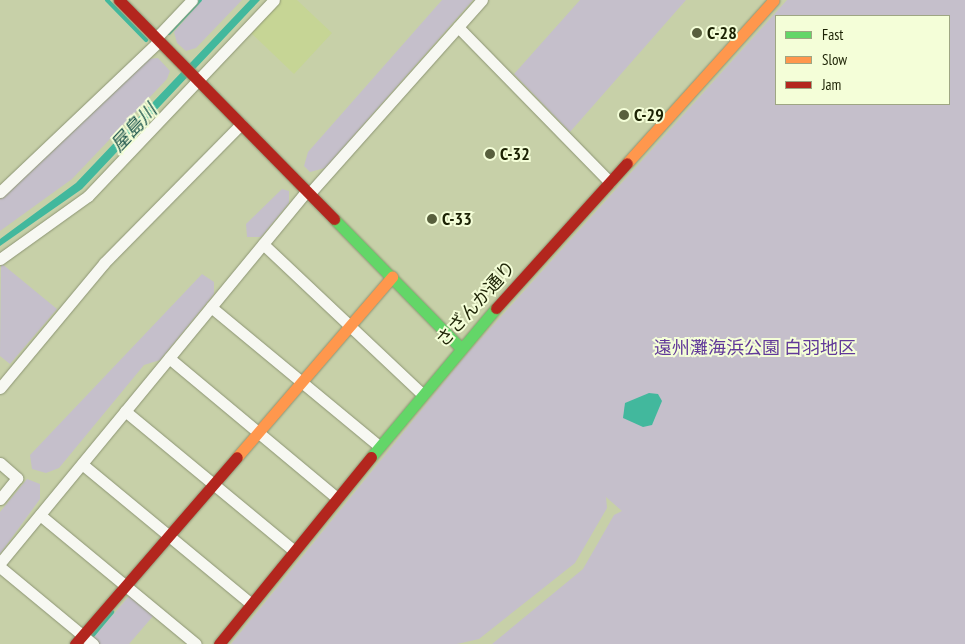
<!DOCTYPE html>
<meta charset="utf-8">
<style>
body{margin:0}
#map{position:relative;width:965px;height:644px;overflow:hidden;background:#c7d0a8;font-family:"PT Sans Narrow","Noto Sans JP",sans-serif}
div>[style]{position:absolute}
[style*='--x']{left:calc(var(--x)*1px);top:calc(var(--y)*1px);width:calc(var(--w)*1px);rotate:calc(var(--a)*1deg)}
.built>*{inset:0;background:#c6d595}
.green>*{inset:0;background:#c5bfcb}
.water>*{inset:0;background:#42b89d}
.stream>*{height:4px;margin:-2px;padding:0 2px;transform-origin:2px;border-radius:2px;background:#42b89d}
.roads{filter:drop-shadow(0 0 1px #8d9574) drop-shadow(0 0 1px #8d9574)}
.street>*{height:11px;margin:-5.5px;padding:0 5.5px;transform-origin:5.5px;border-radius:5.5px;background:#f7f8f2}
.fast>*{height:11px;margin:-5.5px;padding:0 5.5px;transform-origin:5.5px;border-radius:5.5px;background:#63d668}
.slow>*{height:11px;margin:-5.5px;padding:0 5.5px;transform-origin:5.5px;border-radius:5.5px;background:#ff974d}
.jam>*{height:11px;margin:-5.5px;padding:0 5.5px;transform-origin:5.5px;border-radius:5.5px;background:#b3261e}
.dots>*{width:14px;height:14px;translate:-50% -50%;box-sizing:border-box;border:2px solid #f4fed8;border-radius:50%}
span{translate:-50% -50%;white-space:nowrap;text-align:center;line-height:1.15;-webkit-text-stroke:4px #f4fed8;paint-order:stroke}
.poi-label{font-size:18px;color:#1c2204;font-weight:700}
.left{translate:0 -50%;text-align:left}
.street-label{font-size:18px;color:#1c2204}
.park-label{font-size:18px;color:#613999}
.water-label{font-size:19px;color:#22594f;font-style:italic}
.legend{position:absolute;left:775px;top:15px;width:175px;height:90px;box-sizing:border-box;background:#f4fed8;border:1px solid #9ea683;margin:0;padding:6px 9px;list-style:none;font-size:15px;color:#1c2204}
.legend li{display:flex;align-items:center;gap:10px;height:25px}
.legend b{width:25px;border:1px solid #9ea683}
</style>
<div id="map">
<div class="built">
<i style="clip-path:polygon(278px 0,297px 0,332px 33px,294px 74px,249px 31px)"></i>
</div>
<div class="green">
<i style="clip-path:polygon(202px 0,242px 0,196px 48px,186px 51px,177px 43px,174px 32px)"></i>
<i style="clip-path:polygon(442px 0,473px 0,325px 168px,310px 172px,304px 166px,308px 152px)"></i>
<i style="clip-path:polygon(580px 0,686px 0,570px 132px,514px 74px)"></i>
<i style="clip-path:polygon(evenodd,787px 0,965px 0,965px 644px,492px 644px,583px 569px,614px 515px,622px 511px,606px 497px,607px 508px,575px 563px,479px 639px,457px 644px,231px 644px,468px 353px,787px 0,776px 16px,949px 16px,949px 104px,776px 104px,776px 16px)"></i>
<i style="clip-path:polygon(158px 58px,170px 71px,167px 79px,72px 179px,0 231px,0 199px,149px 59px)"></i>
<i style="clip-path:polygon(282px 189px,289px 191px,289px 203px,261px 237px,247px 237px,246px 224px)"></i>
<i style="clip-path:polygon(1px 263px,57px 309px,10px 364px,0 356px)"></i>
<i style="clip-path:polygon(202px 274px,214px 282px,214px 294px,160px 360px,144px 365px,59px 468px,46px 473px,32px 469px,30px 455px)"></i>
<i style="clip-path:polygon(27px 479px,40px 484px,40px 499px,0 554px,0 512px)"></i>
<i style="clip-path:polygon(129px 596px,154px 615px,129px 644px,99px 644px,94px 637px)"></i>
</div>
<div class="water">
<i style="clip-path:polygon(250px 0,260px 0,82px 189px,0 246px,0 239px,76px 183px)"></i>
<i style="clip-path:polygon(649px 393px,658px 394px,662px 401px,652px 425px,643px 427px,623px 418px,625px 403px)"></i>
</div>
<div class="stream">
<i style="--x:107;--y:0;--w:56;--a:45.7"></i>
<i style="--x:169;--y:33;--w:45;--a:-46.8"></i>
<i style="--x:93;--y:635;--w:30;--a:-50"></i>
</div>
<div class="roads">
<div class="street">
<i style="--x:458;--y:27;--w:217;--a:45.6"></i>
<i style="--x:156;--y:38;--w:52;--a:-46.5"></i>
<i style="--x:0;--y:192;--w:219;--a:-43.5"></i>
<i style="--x:309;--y:194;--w:260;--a:-48.3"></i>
<i style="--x:263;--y:244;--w:219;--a:43.3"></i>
<i style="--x:0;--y:259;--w:108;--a:-35.6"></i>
<i style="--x:88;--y:196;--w:270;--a:-46.5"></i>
<i style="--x:211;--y:307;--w:218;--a:39.6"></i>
<i style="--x:169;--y:358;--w:219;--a:39.8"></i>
<i style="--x:0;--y:388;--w:163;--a:-50.2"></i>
<i style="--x:104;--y:263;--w:195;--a:-45.4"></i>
<i style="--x:125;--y:411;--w:219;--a:39.6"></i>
<i style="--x:0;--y:463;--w:23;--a:41"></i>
<i style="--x:17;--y:478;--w:27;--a:129"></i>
<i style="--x:82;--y:464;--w:219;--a:39.6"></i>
<i style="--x:40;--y:515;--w:202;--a:39.6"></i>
<i style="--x:0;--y:563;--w:482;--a:-50.5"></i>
<i style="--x:0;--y:567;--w:121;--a:39.6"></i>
</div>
<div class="fast">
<i style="--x:334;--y:219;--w:180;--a:45.5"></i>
<i style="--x:371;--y:457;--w:194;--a:-50"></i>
</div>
<div class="slow">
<i style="--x:627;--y:163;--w:219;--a:-48"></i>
<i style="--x:237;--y:457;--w:238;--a:-49.3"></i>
</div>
<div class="jam">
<i style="--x:119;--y:0;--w:307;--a:45.5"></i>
<i style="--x:496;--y:308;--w:195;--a:-47.9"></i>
<i style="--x:75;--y:644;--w:247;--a:-49.1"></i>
<i style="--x:219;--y:644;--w:241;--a:-50.9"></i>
</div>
</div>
<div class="dots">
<i style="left:697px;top:33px;background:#585f3d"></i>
<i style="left:624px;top:115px;background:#585f3d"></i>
<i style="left:490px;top:154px;background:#585f3d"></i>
<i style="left:432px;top:219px;background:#585f3d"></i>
</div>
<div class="poi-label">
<span class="left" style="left:707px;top:33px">C-28</span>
<span class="left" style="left:634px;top:115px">C-29</span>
<span class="left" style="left:500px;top:154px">C-32</span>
<span class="left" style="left:442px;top:219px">C-33</span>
</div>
<div class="street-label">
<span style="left:476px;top:304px;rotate:-48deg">さざんか通り</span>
</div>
<div class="park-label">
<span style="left:755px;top:348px">遠州灘海浜公園 白羽地区</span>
</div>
<div class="water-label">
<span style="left:134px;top:128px;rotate:-47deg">屋島川</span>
</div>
<ul class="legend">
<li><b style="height:6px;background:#63d668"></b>Fast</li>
<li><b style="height:6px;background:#ff974d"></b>Slow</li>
<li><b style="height:6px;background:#b3261e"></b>Jam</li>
</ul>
</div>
